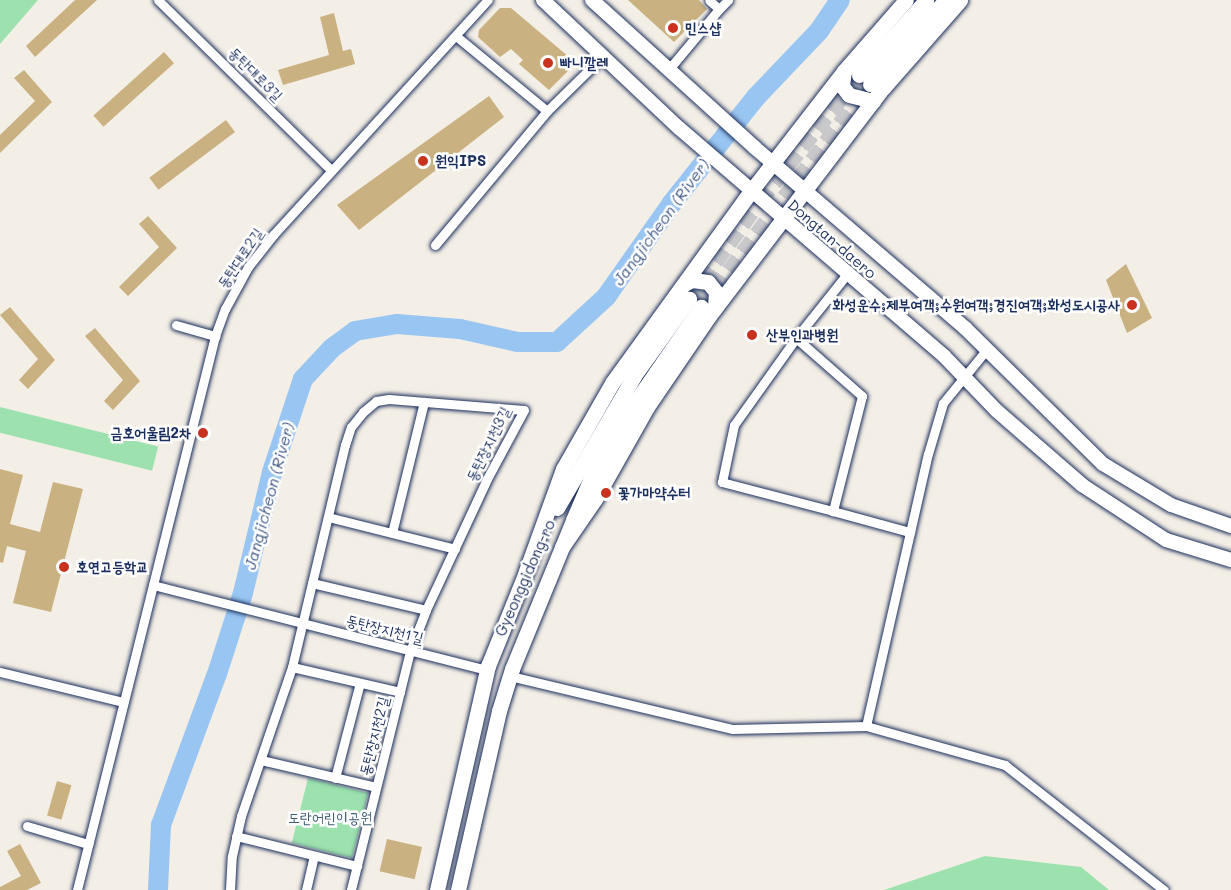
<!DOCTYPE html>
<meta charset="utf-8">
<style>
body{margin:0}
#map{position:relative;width:1231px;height:890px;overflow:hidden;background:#f4efe6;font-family:Mali,"Poor Story",sans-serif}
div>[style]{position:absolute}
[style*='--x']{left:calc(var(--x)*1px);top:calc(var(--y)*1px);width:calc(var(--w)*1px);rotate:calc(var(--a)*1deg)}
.green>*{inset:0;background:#9de2ae;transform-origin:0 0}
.river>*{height:20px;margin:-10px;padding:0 10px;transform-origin:10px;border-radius:10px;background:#99c5f2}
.building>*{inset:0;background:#cab181;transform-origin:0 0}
.primary-tunnel>*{height:15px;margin-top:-7.5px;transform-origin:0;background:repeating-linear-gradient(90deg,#c9c9cb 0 15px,transparent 0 23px)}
.roads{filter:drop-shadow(0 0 2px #1b2f5e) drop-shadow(0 0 2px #1b2f5e)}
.street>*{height:9px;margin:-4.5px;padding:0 4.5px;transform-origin:4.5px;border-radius:4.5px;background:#fff}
.secondary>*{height:14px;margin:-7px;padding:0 7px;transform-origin:7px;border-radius:7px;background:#fff}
.primary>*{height:15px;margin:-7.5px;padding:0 7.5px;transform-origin:7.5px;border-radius:7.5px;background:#fff}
.dots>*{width:16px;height:16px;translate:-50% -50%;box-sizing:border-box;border:3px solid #fff;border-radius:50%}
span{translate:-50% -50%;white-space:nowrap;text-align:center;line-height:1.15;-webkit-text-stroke:5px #fff;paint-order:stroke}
.poi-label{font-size:15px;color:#1b2f5e;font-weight:700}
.left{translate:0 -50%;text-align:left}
.right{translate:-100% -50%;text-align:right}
.street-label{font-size:15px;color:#1b2f5e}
.park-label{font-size:15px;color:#3c5c72}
.water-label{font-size:16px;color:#415c8a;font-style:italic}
</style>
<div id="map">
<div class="green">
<i style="clip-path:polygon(0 0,38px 0,0 44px)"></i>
<i style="left:0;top:407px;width:163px;height:25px;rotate:14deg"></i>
<i style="left:308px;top:778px;width:62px;height:67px;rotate:14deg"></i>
<i style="clip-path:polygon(985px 856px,1081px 867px,1109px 890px,884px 890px)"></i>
</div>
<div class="river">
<i style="--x:158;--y:890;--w:65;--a:-87.4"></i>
<i style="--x:161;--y:825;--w:161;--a:-69.7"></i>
<i style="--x:217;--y:674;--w:85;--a:-72.2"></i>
<i style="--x:243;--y:593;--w:124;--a:-76.5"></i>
<i style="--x:272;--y:472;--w:98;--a:-71.6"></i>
<i style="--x:303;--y:379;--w:42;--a:-46.9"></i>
<i style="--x:332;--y:348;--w:29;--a:-36"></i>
<i style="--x:355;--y:331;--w:43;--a:-9.5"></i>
<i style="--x:397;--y:324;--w:63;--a:4.5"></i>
<i style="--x:460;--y:329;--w:58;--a:12.8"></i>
<i style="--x:517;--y:342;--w:40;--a:0"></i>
<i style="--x:557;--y:342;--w:67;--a:-42.6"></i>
<i style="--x:606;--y:297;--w:115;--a:-54.9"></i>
<i style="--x:672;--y:203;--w:135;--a:-51.6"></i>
<i style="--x:756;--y:97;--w:91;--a:-46.3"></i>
<i style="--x:819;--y:31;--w:37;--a:-56"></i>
</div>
<div class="building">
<i style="clip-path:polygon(75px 0,97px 0,35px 57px,26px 46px)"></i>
<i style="clip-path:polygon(628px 0,699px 0,707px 9px,674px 42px)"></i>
<i style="clip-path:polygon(500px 8px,511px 8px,576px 63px,549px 90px,519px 64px,523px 60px,511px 49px,500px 57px,478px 37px,479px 30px)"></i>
<i style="clip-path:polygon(334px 13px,343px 51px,351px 49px,355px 64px,283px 85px,278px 70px,329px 55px,320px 17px)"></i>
<i style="left:164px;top:52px;width:15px;height:95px;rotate:48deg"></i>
<i style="clip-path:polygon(24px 70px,52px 102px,0 153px,0 135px,35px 101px,14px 78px)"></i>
<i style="clip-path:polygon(489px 96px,504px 117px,359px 230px,337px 205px)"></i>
<i style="left:226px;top:120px;width:15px;height:96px;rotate:53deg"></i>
<i style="clip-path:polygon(148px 216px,177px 248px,128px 296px,119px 287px,159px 247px,139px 224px)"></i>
<i style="clip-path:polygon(1126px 264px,1152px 318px,1127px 333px,1106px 280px)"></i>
<i style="clip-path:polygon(10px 307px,55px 360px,28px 389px,19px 380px,38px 359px,0 315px)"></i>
<i style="clip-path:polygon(95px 328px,140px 381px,113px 410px,104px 401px,123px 380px,85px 336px)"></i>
<i style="clip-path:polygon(0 469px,23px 475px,10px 524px,40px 532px,53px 482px,83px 489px,51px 612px,13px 603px,26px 551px,7px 546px,3px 563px,0 562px)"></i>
<i style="left:57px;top:781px;width:15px;height:36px;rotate:16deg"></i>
<i style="left:387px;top:839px;width:36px;height:33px;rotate:13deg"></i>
<i style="clip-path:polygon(20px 844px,41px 883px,27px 890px,0 890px,0 887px,21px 876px,7px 851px)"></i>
</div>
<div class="primary-tunnel">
<i style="--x:689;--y:299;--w:121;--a:-54.1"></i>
<i style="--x:760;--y:201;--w:160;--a:-51.8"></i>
<i style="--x:701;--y:307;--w:273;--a:-53"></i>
</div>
<div class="roads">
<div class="street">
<i style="--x:158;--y:0;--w:243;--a:44.5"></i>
<i style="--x:719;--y:9;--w:13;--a:-45"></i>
<i style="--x:456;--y:36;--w:118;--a:39.5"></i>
<i style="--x:669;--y:69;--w:78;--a:-50.2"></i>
<i style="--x:719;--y:9;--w:13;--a:-138"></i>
<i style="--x:435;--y:245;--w:175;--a:-50.1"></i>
<i style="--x:547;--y:111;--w:78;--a:-44.5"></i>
<i style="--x:176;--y:325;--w:41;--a:15.8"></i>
<i style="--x:796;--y:338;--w:88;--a:41.3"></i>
<i style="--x:862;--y:396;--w:119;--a:104.2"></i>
<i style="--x:833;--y:511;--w:115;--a:-165.4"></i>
<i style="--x:722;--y:482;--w:58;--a:-78.1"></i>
<i style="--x:734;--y:425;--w:107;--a:-54.5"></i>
<i style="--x:796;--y:338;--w:82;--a:-51.4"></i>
<i style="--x:833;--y:511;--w:80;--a:15.3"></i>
<i style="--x:328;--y:517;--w:131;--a:14.1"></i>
<i style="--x:392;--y:533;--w:135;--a:-76.3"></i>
<i style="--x:312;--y:583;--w:117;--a:13.3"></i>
<i style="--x:153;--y:585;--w:345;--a:14.3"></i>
<i style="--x:292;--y:667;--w:111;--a:13"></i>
<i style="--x:0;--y:672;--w:127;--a:13.7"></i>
<i style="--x:510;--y:676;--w:229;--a:13.4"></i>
<i style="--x:733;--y:729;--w:133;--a:-1.3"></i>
<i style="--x:866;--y:726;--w:279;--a:-77.2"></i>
<i style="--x:928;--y:454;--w:53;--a:-73.6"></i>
<i style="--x:943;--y:403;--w:70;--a:-50.8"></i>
<i style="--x:866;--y:726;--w:144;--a:15.7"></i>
<i style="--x:1005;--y:765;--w:202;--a:38.2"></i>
<i style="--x:261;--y:760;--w:118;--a:13.2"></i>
<i style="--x:335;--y:778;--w:98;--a:-75.3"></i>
<i style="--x:27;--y:826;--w:64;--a:16.4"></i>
<i style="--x:236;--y:836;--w:125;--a:13.9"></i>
<i style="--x:77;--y:890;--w:571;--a:-76.01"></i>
<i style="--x:215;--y:336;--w:29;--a:-70"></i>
<i style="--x:225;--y:309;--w:48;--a:-61.3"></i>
<i style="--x:248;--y:267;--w:42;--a:-51.8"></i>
<i style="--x:274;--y:234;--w:317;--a:-47.6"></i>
<i style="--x:230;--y:890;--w:34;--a:-87"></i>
<i style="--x:232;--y:856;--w:41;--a:-77.3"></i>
<i style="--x:241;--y:816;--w:157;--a:-71.1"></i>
<i style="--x:292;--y:667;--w:228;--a:-76.6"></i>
<i style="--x:345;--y:445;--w:19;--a:-72"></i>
<i style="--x:351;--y:427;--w:19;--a:-51"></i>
<i style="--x:363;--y:412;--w:17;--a:-40"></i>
<i style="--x:376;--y:401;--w:13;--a:-9"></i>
<i style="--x:389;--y:399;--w:135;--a:4.7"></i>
<i style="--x:524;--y:410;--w:78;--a:118.2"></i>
<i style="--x:487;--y:479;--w:145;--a:115"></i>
<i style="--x:426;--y:610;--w:44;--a:111.3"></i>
<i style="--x:410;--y:651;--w:246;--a:103.9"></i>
<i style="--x:306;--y:890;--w:35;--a:-77"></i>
</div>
<div class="secondary">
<i style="--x:543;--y:0;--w:187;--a:43.3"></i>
<i style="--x:679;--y:128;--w:350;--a:40.7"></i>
<i style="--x:944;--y:356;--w:76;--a:46.1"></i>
<i style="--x:997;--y:411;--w:113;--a:41"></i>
<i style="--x:1082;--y:485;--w:100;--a:33.2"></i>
<i style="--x:1166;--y:540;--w:68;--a:17.1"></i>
<i style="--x:592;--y:0;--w:219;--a:42.2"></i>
<i style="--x:754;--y:147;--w:279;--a:40.6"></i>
<i style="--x:966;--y:329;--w:192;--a:44.6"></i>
<i style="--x:1103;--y:464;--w:79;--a:31.1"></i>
<i style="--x:1171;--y:505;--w:64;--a:19.3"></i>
</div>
<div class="primary">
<i style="--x:844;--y:71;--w:15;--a:98"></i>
<i style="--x:842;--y:86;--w:11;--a:52"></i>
<i style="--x:849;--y:95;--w:25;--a:14"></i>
<i style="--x:859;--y:75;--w:101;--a:-48.2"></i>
<i style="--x:870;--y:84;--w:42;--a:-51.8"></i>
<i style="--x:896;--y:51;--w:69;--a:-45.6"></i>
<i style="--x:684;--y:284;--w:9;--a:-27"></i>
<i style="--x:692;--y:280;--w:16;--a:7"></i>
<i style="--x:708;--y:282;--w:13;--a:51"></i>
<i style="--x:716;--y:292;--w:16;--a:94"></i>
<i style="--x:557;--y:508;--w:153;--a:-59.7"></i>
<i style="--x:634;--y:376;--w:95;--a:-54.5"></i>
<i style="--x:562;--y:547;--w:58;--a:-55.5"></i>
<i style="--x:595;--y:499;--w:106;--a:-60.5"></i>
<i style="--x:647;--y:407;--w:110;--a:-55.7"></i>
<i style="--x:709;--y:316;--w:287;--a:-52.7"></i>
<i style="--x:883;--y:88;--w:117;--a:-48.8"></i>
<i style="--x:526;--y:571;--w:109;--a:-70.1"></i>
<i style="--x:563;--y:469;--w:99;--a:-60.3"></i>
<i style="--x:612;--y:383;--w:237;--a:-54.1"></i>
<i style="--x:751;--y:191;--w:152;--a:-52.2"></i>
<i style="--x:844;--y:71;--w:94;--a:-48.9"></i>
<i style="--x:437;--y:890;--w:230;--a:-77.2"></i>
<i style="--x:488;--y:666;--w:112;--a:-68"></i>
<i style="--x:458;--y:890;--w:184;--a:-77.1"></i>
<i style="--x:499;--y:711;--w:44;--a:-72.8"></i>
<i style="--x:512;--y:669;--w:161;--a:-67.7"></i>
<i style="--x:573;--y:520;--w:46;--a:-66.8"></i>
<i style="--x:591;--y:478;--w:70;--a:-60.9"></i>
<i style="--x:625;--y:417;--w:134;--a:-55.4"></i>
</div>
</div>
<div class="dots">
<i style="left:673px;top:28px;background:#c8321e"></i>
<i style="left:548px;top:63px;background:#c8321e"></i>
<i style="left:423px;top:161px;background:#c8321e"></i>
<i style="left:1132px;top:305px;background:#c8321e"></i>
<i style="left:752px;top:335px;background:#c8321e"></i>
<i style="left:203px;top:433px;background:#c8321e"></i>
<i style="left:606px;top:493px;background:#c8321e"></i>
<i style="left:64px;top:567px;background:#c8321e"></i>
</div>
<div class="poi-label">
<span class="left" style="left:685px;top:28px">민스샵</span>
<span class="left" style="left:560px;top:63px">빠니깔레</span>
<span class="left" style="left:435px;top:161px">원익IPS</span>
<span class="right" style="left:1120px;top:305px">화성운수;제부여객;수원여객;경진여객;화성도시공사</span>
<span class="left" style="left:766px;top:335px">산부인과병원</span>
<span class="right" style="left:191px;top:433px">금호어울림2차</span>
<span class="left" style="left:618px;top:493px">꽃가마약수터</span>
<span class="left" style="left:76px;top:567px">호연고등학교</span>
</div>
<div class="street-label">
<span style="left:256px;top:74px;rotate:45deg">동탄대로3길</span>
<span style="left:832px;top:239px;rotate:41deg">Dongtan-daero</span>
<span style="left:240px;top:258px;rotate:-56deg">동탄대로2길</span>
<span style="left:488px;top:444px;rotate:-64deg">동탄장지천3길</span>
<span style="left:525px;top:578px;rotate:-66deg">Gyeonggidong-ro</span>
<span style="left:385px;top:629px;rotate:14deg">동탄장지천1길</span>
<span style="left:374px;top:736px;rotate:-76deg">동탄장지천2길</span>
</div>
<div class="park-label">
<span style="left:330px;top:818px">도란어린이공원</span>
</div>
<div class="water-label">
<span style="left:661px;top:222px;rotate:-54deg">Jangjicheon (River)</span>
<span style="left:269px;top:496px;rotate:-75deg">Jangjicheon (River)</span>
</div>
</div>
